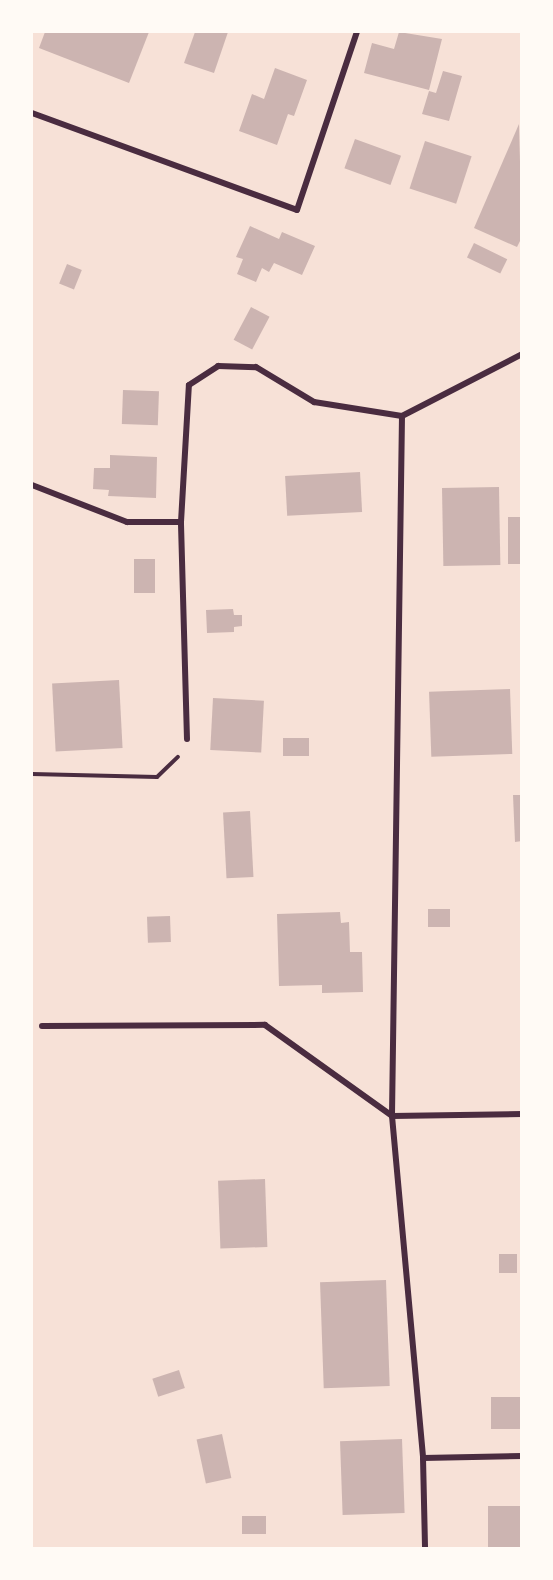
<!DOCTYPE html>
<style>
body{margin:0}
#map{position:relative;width:553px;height:1580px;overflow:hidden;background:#f7e1d7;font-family:Cabin,sans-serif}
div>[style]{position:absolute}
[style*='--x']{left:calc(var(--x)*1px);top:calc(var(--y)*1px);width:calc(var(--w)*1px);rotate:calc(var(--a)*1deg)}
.building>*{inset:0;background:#ccb4b1;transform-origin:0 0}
.path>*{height:4px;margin:-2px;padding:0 2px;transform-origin:2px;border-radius:2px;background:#4a2c40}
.minor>*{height:6px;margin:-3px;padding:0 3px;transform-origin:3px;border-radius:3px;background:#4a2c40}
span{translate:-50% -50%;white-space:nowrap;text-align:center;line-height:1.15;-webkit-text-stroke:4.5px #fffaf5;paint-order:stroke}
.frame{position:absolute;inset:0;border:33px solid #fffaf5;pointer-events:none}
</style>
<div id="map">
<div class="building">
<i style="clip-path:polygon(45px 32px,149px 32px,129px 83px,39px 48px)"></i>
<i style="clip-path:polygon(195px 32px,228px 32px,214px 73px,184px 63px)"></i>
<i style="clip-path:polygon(399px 32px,442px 39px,429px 90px,364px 73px,372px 43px,394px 49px)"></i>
<i style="clip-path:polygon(275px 68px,307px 80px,294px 116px,288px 114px,277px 145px,239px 131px,252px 94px,264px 99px)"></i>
<i style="clip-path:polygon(443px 71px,462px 76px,449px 121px,422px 114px,429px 91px,436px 93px)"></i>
<i style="clip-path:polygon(519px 124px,522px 237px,517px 247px,474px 228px)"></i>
<i style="left:355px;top:139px;width:49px;height:31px;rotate:20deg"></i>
<i style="left:425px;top:141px;width:49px;height:50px;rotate:18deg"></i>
<i style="clip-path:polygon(250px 226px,279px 239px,282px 232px,315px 246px,302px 275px,274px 263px,269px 272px,262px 268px,256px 282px,237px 274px,243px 259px,236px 257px)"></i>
<i style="left:474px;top:243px;width:37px;height:16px;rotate:26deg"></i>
<i style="left:67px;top:264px;width:16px;height:21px;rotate:22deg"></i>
<i style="left:251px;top:307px;width:21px;height:37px;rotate:28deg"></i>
<i style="left:123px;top:390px;width:36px;height:34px;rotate:2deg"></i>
<i style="clip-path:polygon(110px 455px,157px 457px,156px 498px,108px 496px,109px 490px,93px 489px,94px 468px,110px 468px)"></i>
<i style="left:360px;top:472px;width:40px;height:75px;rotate:87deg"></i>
<i style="left:499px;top:487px;width:78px;height:57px;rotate:89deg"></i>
<i style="left:522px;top:517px;width:47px;height:14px;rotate:90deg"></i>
<i style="left:134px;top:559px;width:21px;height:34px"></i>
<i style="clip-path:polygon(233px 609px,234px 615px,242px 615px,242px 626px,234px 627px,234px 632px,207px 633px,206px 610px)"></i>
<i style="left:119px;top:680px;width:68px;height:67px;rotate:87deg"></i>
<i style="left:510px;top:689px;width:65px;height:81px;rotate:88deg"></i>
<i style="left:213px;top:698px;width:51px;height:52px;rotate:3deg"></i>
<i style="left:309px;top:738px;width:18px;height:26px;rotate:90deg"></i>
<i style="clip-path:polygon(513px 795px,522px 795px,522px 841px,515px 842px)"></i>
<i style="left:250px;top:811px;width:66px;height:27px;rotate:87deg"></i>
<i style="left:450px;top:909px;width:18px;height:22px;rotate:90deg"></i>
<i style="clip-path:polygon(340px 912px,341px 923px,349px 922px,350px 952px,362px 952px,363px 992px,322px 993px,322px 985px,279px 986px,277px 914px)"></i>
<i style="left:170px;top:916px;width:26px;height:23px;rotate:88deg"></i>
<i style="left:265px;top:1179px;width:68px;height:47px;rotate:88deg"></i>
<i style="left:499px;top:1254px;width:18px;height:19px"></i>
<i style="left:386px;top:1280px;width:106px;height:66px;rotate:88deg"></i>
<i style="left:179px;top:1370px;width:19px;height:28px;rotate:72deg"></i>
<i style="left:522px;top:1397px;width:32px;height:31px;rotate:90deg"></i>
<i style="left:222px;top:1434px;width:45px;height:26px;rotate:78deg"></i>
<i style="left:402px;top:1439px;width:74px;height:62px;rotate:88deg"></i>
<i style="left:522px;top:1506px;width:42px;height:34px;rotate:90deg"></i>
<i style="left:266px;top:1516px;width:18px;height:24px;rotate:90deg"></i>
</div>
<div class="path">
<i style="--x:32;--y:774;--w:125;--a:1.4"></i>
<i style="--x:157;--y:777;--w:29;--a:-44"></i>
</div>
<div class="minor">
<i style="--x:32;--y:113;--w:282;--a:20.1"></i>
<i style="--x:297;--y:210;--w:188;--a:-71.4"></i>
<i style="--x:402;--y:416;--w:700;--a:90.82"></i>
<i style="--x:392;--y:1116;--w:343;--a:84.8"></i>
<i style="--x:423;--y:1458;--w:90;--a:88.7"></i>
<i style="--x:32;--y:485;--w:102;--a:21.3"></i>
<i style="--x:127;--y:522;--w:54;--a:0"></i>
<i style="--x:187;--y:739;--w:217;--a:-91.6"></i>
<i style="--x:181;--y:522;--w:137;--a:-86.7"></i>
<i style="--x:189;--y:385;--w:35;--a:-33"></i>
<i style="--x:218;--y:366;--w:38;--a:2"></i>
<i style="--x:256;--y:367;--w:68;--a:31.1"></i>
<i style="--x:314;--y:402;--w:89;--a:9"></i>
<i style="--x:402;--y:416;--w:135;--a:-27.3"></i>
<i style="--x:42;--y:1026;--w:223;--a:-0.3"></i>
<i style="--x:265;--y:1025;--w:156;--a:35.6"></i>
<i style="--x:392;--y:1116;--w:130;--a:-0.9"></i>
<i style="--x:423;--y:1458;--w:99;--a:-1.2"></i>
</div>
<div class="frame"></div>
</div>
